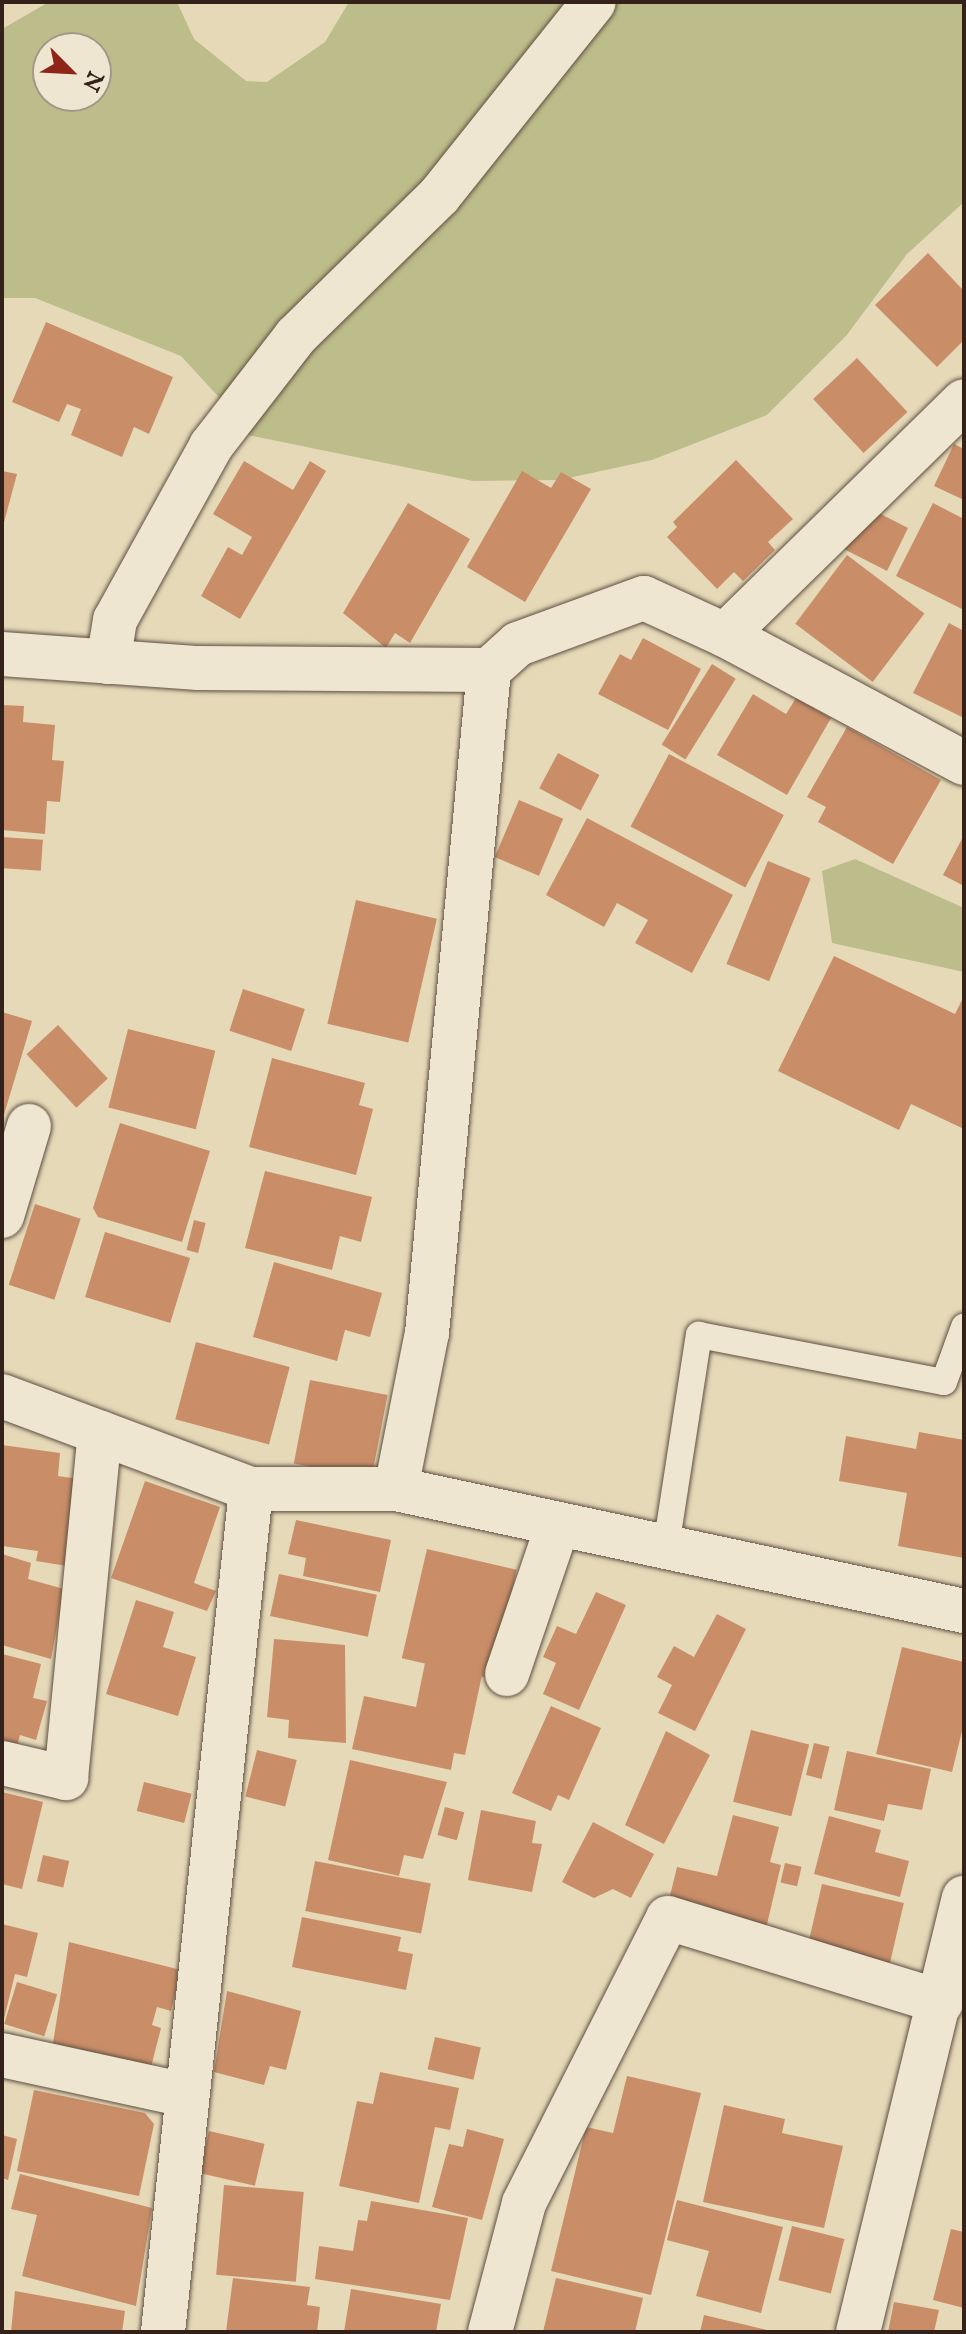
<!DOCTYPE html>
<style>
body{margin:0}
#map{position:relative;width:966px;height:2334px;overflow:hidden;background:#e5d9b8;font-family:"IM FELL English",serif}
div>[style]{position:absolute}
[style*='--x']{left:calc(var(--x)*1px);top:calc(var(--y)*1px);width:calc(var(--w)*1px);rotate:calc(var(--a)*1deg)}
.green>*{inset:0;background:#bcbd8a}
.building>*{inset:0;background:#c98e68;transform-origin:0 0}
.roads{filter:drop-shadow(0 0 2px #604f41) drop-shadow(0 0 2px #604f41)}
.lane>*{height:26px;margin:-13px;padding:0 13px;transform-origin:13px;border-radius:13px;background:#eee6d1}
.street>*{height:44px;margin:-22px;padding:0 22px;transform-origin:22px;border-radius:22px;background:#eee6d1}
span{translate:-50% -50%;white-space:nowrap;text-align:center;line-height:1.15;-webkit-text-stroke:8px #eee6d1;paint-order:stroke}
.frame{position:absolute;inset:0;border:4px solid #342119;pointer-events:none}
.north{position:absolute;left:32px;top:32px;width:80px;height:80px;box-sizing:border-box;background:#eee6d1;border:2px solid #a49787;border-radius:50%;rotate:114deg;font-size:22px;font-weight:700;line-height:32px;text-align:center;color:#342119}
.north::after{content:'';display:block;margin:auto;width:28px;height:36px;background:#8f2418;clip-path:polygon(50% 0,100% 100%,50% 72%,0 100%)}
</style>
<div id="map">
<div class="green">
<i style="clip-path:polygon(evenodd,49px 2px,177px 2px,194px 39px,246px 81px,267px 82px,325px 42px,349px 2px,584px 2px,227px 406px,181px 356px,35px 298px,2px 298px,2px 29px,49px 2px,48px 48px,96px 48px,96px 96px,48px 96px,48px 48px)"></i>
<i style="clip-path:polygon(610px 2px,964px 2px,964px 202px,907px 254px,846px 336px,767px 415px,652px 460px,559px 480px,473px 481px,243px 434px,307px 347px)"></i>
<i style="clip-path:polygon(855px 859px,964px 908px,964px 972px,832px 943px,822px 871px)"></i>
</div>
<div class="building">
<i style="clip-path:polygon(928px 253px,964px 291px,964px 340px,937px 367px,875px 305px)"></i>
<i style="clip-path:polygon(46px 322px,173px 377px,149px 434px,134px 427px,122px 457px,71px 435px,81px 409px,67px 404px,59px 422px,12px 402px)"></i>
<i style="left:857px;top:358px;width:74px;height:60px;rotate:47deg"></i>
<i style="clip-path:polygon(954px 444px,964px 449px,964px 500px,934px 486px)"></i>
<i style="clip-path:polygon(736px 460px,793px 519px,768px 542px,775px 550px,743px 581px,734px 572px,717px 589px,667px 537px,677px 527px,673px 522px)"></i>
<i style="clip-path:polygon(244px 461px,293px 490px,310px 461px,326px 471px,240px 619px,201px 596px,228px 547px,242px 555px,252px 537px,213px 514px)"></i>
<i style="clip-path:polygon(2px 471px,17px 474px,3px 526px,2px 526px)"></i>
<i style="clip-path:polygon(522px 471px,551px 488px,561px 472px,591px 489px,525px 602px,467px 567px)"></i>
<i style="clip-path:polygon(408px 503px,470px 539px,410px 643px,395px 633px,386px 648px,343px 613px)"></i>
<i style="clip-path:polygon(933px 503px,964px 519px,964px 610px,896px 576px)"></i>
<i style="clip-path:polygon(877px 512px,908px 528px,887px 571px,840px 547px)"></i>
<i style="left:847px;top:555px;width:97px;height:86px;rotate:37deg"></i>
<i style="clip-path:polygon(949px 623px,964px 631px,964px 718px,913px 693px)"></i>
<i style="clip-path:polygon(643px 638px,701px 669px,668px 730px,598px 694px,620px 654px,631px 660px)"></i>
<i style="left:712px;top:664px;width:28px;height:95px;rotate:32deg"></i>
<i style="clip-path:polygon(753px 694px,786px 714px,796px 698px,831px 718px,787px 795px,717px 755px)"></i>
<i style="clip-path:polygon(2px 705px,24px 706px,23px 722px,55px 725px,52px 760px,64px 761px,60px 802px,47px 801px,45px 834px,2px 830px)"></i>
<i style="clip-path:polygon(847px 727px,941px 780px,893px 864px,818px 822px,826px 807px,807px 797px)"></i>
<i style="left:558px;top:753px;width:47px;height:40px;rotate:28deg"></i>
<i style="left:669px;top:754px;width:130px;height:82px;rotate:28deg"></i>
<i style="left:519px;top:800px;width:48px;height:62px;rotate:23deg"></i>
<i style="clip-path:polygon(587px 818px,733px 895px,692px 973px,635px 943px,648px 920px,617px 903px,604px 927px,546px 895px)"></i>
<i style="clip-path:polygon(964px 835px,964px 886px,943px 875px)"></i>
<i style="left:2px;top:837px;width:41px;height:31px;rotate:4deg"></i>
<i style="left:768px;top:861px;width:46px;height:111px;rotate:22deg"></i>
<i style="left:356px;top:900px;width:83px;height:127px;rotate:13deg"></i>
<i style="clip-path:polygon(834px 956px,955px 1014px,964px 996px,964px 1129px,911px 1104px,899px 1130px,778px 1071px)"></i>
<i style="left:243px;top:989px;width:65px;height:44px;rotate:18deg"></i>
<i style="clip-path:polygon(2px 1012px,32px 1021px,3px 1118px,2px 1118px)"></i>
<i style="left:58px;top:1025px;width:73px;height:43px;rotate:47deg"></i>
<i style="left:128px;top:1029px;width:90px;height:81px;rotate:14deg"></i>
<i style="clip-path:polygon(272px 1058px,365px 1083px,359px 1105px,373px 1109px,356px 1175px,249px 1147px)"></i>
<i style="clip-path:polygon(120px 1123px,210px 1151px,182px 1242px,98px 1217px,93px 1208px)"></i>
<i style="clip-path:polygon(265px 1171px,372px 1197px,361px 1242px,340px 1236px,332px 1270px,245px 1248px)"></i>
<i style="left:35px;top:1204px;width:48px;height:85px;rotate:18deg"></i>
<i style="left:194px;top:1220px;width:12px;height:31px;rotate:14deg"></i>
<i style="left:105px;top:1232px;width:89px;height:68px;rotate:17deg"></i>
<i style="clip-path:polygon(274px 1262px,382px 1293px,370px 1337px,345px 1330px,337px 1361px,253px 1337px)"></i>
<i style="left:196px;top:1342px;width:97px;height:80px;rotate:15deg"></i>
<i style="left:310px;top:1380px;width:79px;height:85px;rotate:11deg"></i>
<i style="clip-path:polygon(919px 1432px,964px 1440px,964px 1558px,898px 1546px,907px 1493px,839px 1481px,846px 1436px,916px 1449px)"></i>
<i style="clip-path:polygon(2px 1445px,60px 1453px,58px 1476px,79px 1479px,67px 1566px,36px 1561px,38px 1551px,2px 1546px)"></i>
<i style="clip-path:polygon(145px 1481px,220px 1507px,194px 1583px,216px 1591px,207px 1611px,111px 1578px)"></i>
<i style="clip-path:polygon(296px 1520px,391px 1540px,380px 1592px,303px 1576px,306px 1558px,288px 1554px)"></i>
<i style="left:427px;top:1549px;width:92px;height:112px;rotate:13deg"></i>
<i style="clip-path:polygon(2px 1554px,31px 1563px,28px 1579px,64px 1589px,51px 1659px,2px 1645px)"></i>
<i style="left:279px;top:1574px;width:100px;height:43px;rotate:12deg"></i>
<i style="clip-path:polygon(596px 1592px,626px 1605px,579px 1710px,543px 1694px,556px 1663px,543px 1657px,557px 1626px,576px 1634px)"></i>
<i style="clip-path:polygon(136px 1600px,174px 1612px,163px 1647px,196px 1657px,178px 1716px,106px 1694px)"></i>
<i style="clip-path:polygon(717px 1614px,746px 1629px,695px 1731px,658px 1713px,672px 1685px,657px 1677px,674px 1646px,694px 1657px)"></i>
<i style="clip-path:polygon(274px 1639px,345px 1645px,346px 1743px,288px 1738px,289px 1720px,267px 1717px)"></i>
<i style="clip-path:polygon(902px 1647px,964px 1662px,964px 1723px,952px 1772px,876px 1754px)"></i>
<i style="clip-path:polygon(2px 1654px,41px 1664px,33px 1698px,47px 1701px,36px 1740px,20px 1735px,17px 1746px,2px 1742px)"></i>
<i style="clip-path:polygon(425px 1663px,482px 1675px,465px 1755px,454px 1753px,451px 1770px,352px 1749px,364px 1696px,416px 1707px)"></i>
<i style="clip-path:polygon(551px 1706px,601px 1728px,569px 1800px,558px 1795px,551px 1811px,512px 1793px)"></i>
<i style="left:751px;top:1730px;width:60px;height:74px;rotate:14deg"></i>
<i style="clip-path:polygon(666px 1731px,710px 1755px,664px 1844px,625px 1825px)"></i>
<i style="left:814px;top:1743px;width:16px;height:33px;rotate:14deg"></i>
<i style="left:257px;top:1750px;width:41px;height:48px;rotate:14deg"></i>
<i style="clip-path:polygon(847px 1751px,931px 1769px,922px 1810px,888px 1804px,884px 1821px,834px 1810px)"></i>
<i style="clip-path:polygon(350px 1760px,447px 1782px,423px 1859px,404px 1855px,399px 1876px,328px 1860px)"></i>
<i style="left:144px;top:1782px;width:49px;height:30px;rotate:14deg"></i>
<i style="clip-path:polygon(2px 1792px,43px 1802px,22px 1889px,2px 1884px)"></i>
<i style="left:445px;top:1807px;width:20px;height:29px;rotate:15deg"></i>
<i style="clip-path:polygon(481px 1810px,536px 1821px,532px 1843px,542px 1844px,532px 1892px,468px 1880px)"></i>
<i style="clip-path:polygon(733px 1815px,779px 1827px,770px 1862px,781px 1865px,764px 1937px,666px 1912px,677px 1867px,717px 1876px)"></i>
<i style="clip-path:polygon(829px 1816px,881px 1830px,875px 1852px,909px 1861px,900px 1897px,814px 1874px)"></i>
<i style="clip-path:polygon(593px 1822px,654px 1854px,631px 1898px,613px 1889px,594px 1898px,562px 1882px)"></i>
<i style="left:43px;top:1855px;width:27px;height:27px;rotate:13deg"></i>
<i style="left:315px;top:1861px;width:118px;height:51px;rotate:11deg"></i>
<i style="left:785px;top:1863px;width:17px;height:20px;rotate:13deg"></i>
<i style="left:822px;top:1884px;width:84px;height:62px;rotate:13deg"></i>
<i style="clip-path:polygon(302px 1917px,401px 1937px,398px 1951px,413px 1954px,406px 1990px,292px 1967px)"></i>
<i style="clip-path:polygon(2px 1924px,38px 1933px,27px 1977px,15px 1974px,3px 2023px)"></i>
<i style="clip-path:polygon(69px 1942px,181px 1970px,171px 2011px,157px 2007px,152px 2025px,161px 2028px,151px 2067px,53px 2043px)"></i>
<i style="left:17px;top:1982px;width:42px;height:44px;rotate:17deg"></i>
<i style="clip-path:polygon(227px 1991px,301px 2011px,286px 2070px,270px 2066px,264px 2085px,214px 2072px)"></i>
<i style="left:435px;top:2037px;width:47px;height:33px;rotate:13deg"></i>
<i style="clip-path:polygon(380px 2072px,459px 2088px,450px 2130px,435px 2127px,419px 2203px,339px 2186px,357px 2101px,373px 2104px)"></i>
<i style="clip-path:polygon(627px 2076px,701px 2093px,651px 2295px,551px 2271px,586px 2127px,613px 2133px)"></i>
<i style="clip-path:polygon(34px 2090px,145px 2113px,154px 2124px,139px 2196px,17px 2171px)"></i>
<i style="clip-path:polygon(724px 2105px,785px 2119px,782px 2133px,843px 2146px,824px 2228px,703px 2202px)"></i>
<i style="clip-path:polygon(467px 2129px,504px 2139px,482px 2220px,432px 2207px,449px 2144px,463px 2147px)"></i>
<i style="left:209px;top:2131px;width:57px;height:43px;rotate:13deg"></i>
<i style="clip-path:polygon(2px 2135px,17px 2139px,8px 2180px,2px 2178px)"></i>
<i style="clip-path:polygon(20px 2174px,152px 2208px,136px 2306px,22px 2276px,37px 2215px,11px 2209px)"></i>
<i style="left:224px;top:2185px;width:80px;height:90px;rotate:5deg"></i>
<i style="clip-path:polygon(677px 2200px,783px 2227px,761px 2313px,696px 2296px,709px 2251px,667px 2240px)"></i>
<i style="clip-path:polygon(371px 2201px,468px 2218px,450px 2300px,315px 2279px,319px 2246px,353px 2251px,358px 2220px,367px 2221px)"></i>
<i style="left:792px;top:2226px;width:54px;height:56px;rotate:14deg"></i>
<i style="clip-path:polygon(951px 2229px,964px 2232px,964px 2308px,933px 2300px)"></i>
<i style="clip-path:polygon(233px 2278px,310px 2287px,307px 2305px,320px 2307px,317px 2332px,226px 2332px)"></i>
<i style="clip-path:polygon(556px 2278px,643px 2298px,635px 2332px,543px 2332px)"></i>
<i style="clip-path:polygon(351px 2289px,441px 2304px,436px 2332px,344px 2332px)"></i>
<i style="clip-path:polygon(15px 2291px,125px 2311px,122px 2332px,11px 2332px)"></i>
<i style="clip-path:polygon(894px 2302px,939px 2310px,934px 2332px,888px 2332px)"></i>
<i style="clip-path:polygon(704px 2315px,771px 2331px,771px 2332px,700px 2332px)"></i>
</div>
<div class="roads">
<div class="lane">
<i style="--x:666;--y:1547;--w:215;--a:-81.2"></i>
<i style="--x:699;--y:1335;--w:249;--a:10.9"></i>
<i style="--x:944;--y:1382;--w:59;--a:-70"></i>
</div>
<div class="street">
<i style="--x:725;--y:635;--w:271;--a:28.2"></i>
<i style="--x:2;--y:654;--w:197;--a:4.1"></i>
<i style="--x:199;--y:668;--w:290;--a:0.4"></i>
<i style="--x:489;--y:670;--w:39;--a:-42"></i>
<i style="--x:518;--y:644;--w:134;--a:-20.1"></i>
<i style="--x:644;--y:598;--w:89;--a:24.6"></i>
<i style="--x:725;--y:635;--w:334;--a:-44.4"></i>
<i style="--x:108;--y:662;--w:43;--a:-80.5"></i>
<i style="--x:115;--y:620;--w:199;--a:-61.1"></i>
<i style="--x:211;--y:446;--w:139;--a:-52.3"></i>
<i style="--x:296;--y:336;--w:200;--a:-44.4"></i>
<i style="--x:439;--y:196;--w:248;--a:-51.4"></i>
<i style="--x:2;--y:1216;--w:94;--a:-73.3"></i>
<i style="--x:2;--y:1396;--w:266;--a:20.5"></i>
<i style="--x:251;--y:1489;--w:145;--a:0"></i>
<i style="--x:396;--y:1489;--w:581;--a:12.12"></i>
<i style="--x:396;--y:1489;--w:159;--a:-78.8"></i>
<i style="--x:427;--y:1333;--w:666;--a:-84.66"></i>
<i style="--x:507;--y:1674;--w:158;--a:-71.2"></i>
<i style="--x:2;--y:1763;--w:66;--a:13.2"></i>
<i style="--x:66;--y:1778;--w:347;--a:-84.4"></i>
<i style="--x:2;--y:2055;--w:187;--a:12.3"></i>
<i style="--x:163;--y:2332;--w:848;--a:-84.04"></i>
<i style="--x:490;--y:2332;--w:133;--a:-75.2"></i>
<i style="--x:524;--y:2203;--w:319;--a:-63.2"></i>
<i style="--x:668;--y:1918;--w:286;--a:17.1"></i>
<i style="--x:858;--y:2332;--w:447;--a:-76.3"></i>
</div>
</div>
<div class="frame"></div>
<div class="north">N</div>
</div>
